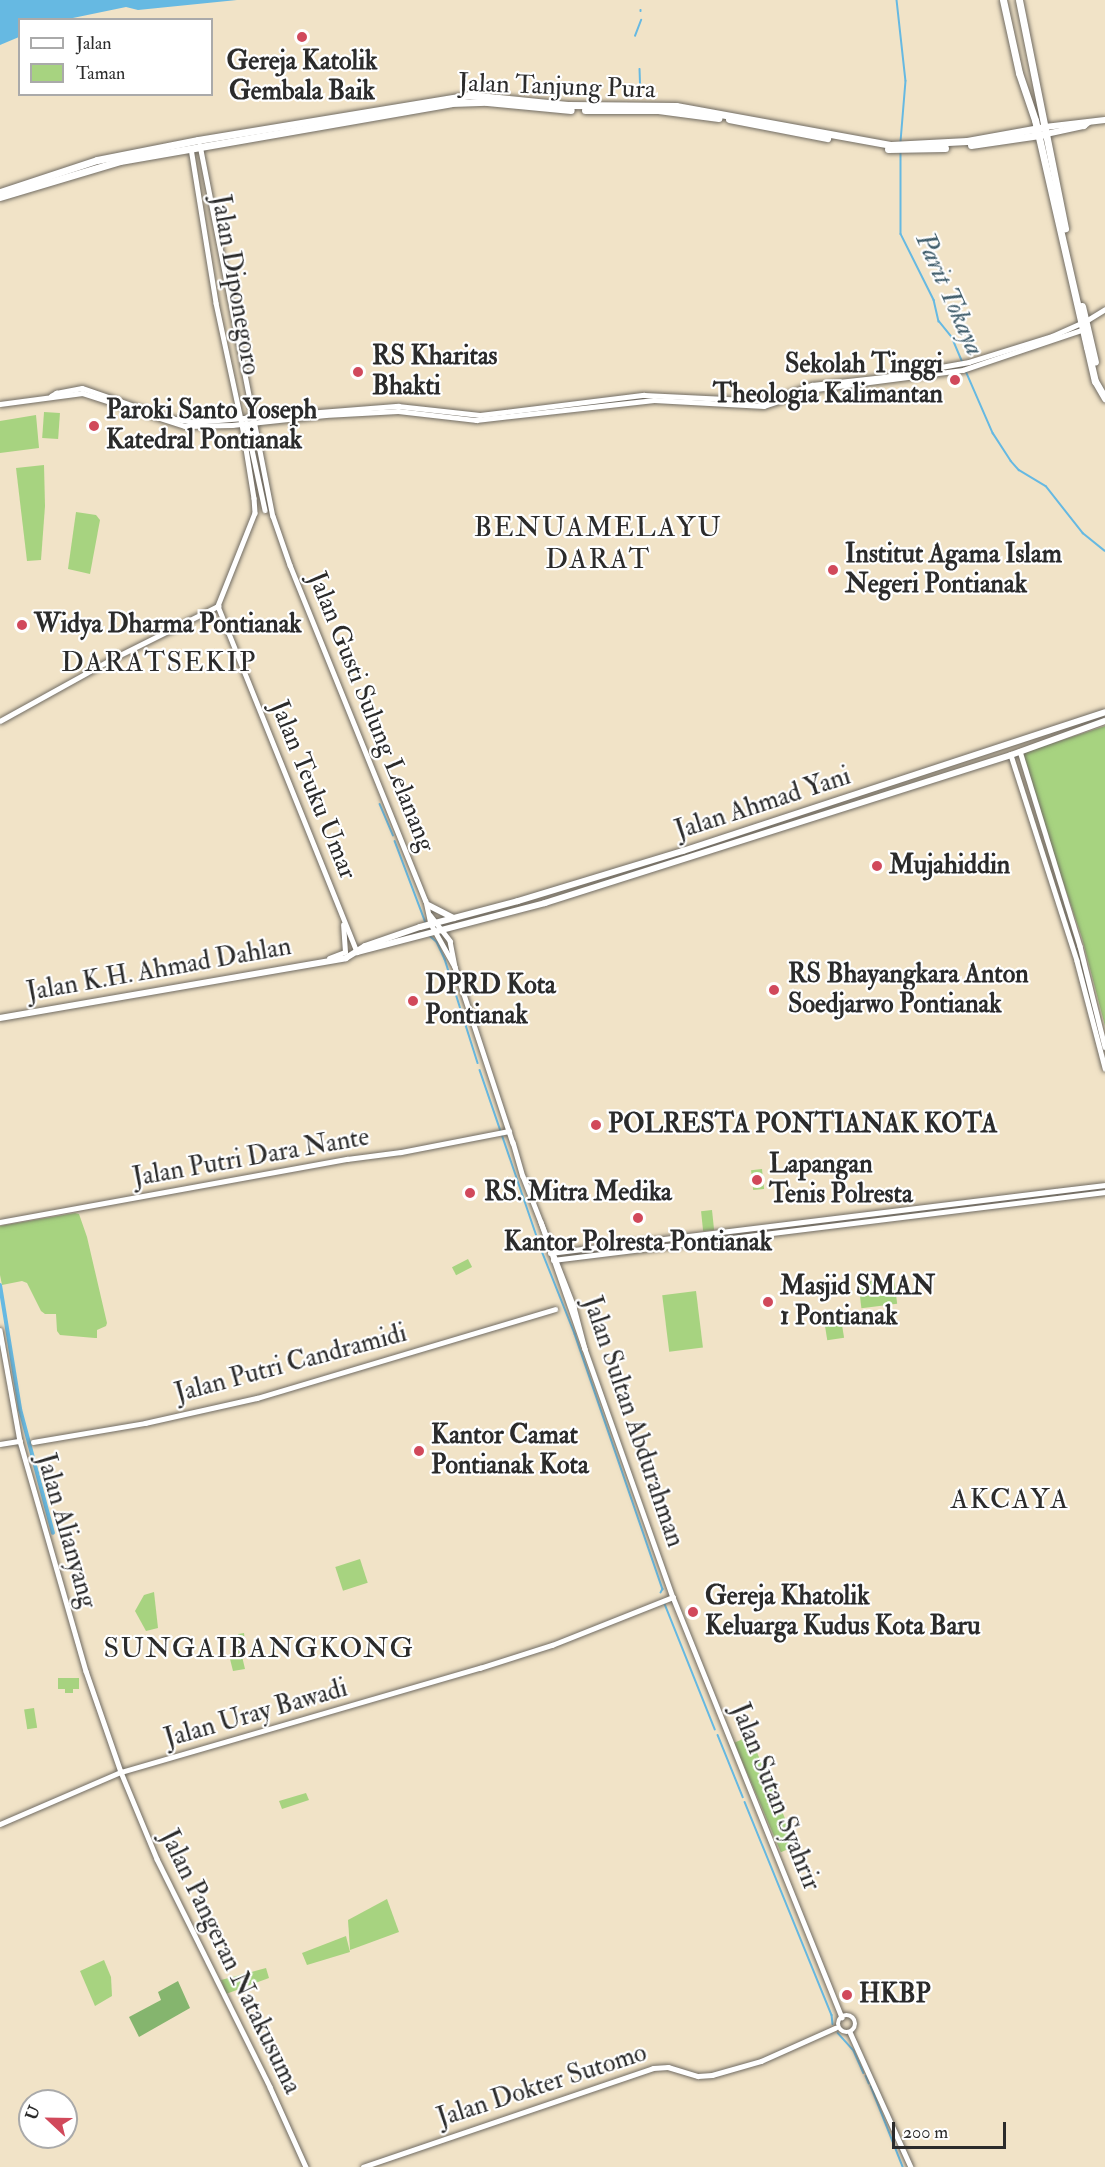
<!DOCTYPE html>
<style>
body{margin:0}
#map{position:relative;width:1105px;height:2167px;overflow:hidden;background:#f1e3c7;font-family:"IM FELL Double Pica",serif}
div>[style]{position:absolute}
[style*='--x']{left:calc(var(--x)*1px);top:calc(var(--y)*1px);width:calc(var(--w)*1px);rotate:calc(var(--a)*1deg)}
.green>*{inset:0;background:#a7d380;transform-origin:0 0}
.forest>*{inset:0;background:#85b56e}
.water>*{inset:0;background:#66b9e2}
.stream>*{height:1.5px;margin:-0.75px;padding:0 0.75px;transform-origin:0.75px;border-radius:0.75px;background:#66b9e2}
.canal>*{height:4px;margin:-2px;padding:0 2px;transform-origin:2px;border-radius:2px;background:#66b9e2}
.roads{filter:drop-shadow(0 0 2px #706b62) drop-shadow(0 0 2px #706b62)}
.minor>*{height:4.5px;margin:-2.25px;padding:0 2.25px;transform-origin:2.25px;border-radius:2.25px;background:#fff}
.minor>.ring{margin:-2.25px;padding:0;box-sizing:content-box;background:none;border:4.5px solid #fff;border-radius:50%}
.major>*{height:6px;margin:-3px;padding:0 3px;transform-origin:3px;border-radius:3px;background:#fff}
.highway>*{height:7px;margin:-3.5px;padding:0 3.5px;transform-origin:3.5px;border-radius:3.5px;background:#fff}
.dots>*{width:16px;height:16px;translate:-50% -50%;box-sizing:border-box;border:3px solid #fff;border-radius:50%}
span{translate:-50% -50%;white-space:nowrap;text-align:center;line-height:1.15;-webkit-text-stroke:4.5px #fff;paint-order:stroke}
.poi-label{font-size:26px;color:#2b2b2b;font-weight:700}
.left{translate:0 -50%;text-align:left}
.right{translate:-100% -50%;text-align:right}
.street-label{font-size:26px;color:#2b2b2b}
.water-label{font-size:27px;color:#405d6b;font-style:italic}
.quarter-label{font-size:28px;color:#2b2b2b;letter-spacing:1.5px}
.legend{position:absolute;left:18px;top:18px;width:195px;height:78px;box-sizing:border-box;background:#fff;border:2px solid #aaa;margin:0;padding:8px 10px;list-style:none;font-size:18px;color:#2b2b2b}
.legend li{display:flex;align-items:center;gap:12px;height:30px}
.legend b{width:30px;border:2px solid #aaa}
.north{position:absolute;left:18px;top:2089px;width:60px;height:60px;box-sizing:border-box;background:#fff;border:2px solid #aaa;border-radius:50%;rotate:292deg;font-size:16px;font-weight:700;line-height:24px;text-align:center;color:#2b2b2b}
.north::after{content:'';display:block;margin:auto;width:21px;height:27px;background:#d1495b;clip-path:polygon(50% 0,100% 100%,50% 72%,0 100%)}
.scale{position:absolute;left:892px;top:2122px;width:114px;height:27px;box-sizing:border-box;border:3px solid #2b2b2b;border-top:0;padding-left:8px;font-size:18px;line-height:21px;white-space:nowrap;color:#2b2b2b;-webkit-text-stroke:4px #fff;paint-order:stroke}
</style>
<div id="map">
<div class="green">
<i style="left:44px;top:412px;width:16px;height:26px;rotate:4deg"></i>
<i style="clip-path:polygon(36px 415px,39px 448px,0 453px,0 421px)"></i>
<i style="clip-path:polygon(44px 465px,45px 506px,41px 560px,27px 561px,16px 468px)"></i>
<i style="clip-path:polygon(76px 512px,96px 515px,100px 520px,90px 574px,68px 569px)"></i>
<i style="clip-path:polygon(1105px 726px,1105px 1026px,1082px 938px,1020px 754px)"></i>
<i style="left:762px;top:1169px;width:20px;height:11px;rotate:84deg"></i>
<i style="left:712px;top:1210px;width:20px;height:11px;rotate:84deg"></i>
<i style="clip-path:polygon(75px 1213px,79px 1214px,87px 1237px,107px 1323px,106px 1326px,97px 1330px,97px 1338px,95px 1338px,60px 1335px,57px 1331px,56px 1314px,45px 1314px,41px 1311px,27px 1283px,22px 1281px,2px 1285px,0 1275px,0 1226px)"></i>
<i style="left:468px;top:1259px;width:9px;height:18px;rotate:63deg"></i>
<i style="left:894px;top:1278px;width:26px;height:36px;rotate:83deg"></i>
<i style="left:696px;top:1291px;width:57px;height:34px;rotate:83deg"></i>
<i style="left:840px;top:1312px;width:26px;height:17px;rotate:81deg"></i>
<i style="left:360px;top:1559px;width:25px;height:26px;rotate:72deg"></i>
<i style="clip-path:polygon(154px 1592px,158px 1628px,146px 1631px,135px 1611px,144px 1595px)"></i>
<i style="clip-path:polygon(244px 1633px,246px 1650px,241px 1652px,245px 1669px,233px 1671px,229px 1655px,235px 1653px,234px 1648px,240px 1646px,238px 1634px)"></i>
<i style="clip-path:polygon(58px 1678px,79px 1678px,79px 1689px,73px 1689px,73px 1693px,65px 1693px,65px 1689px,58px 1689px)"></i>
<i style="left:34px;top:1708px;width:20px;height:10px;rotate:81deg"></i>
<i style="left:750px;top:1736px;width:119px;height:17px;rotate:67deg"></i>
<i style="clip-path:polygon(306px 1793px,309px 1800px,282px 1809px,279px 1801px)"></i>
<i style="clip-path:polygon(387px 1899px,399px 1932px,350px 1950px,348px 1920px)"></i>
<i style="clip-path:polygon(346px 1936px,350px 1952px,307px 1965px,302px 1953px)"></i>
<i style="clip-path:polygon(104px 1960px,111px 1977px,112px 1996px,95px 2006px,80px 1971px)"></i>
<i style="clip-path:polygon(266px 1968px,269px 1978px,226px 1994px,221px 1980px)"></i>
</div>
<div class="forest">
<i style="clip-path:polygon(178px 1981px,190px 2008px,139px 2037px,129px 2017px,161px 2000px,158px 1992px)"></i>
</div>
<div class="water">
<i style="clip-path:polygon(0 0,237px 0,138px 10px,126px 7px,68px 19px,20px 20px,19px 37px,0 45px)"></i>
</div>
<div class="stream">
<i style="--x:897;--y:0;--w:81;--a:83.7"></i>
<i style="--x:906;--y:81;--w:61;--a:94.7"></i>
<i style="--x:641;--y:10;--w:1;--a:90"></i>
<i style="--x:635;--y:36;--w:17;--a:-69"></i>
<i style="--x:640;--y:69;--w:26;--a:88"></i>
<i style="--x:901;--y:150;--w:84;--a:90"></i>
<i style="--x:901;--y:234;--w:74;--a:63.4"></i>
<i style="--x:934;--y:300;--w:22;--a:77"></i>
<i style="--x:939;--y:321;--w:21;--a:51"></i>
<i style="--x:952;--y:337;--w:26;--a:67"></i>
<i style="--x:966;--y:371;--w:68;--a:66.5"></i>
<i style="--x:993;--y:433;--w:33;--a:57"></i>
<i style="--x:1011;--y:461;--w:12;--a:48"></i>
<i style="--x:1019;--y:470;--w:31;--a:31"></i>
<i style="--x:1046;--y:486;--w:60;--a:51.8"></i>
<i style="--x:1083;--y:533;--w:28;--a:39"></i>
<i style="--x:380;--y:804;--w:34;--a:67"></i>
<i style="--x:395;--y:841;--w:88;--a:69.3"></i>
<i style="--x:429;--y:935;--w:11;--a:41"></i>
<i style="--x:437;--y:942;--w:19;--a:65"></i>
<i style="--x:445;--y:959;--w:109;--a:72.4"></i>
<i style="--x:480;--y:1070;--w:191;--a:71.1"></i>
<i style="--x:542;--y:1251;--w:89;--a:68.3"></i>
<i style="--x:575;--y:1334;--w:270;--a:71"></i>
<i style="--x:663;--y:1589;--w:4;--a:117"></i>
<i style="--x:665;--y:1604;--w:135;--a:68.2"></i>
<i style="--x:718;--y:1735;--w:67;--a:68"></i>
<i style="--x:745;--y:1802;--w:230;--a:67.8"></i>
<i style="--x:832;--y:2015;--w:9;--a:84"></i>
<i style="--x:838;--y:2033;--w:24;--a:48"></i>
<i style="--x:854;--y:2051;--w:24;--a:66"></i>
<i style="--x:866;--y:2076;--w:8;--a:67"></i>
<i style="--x:871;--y:2086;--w:87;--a:68.4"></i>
</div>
<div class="canal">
<i style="--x:0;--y:1285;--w:126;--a:80.8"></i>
<i style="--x:20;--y:1409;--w:128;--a:75.1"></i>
</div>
<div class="roads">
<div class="minor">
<i style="--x:200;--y:145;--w:378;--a:78.9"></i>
<i style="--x:273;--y:516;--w:52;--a:70.9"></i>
<i style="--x:290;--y:565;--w:362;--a:68"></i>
<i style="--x:426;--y:901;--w:24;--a:78"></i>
<i style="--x:431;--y:924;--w:49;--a:60.8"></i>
<i style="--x:455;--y:967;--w:185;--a:71.8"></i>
<i style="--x:191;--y:148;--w:157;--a:80.8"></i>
<i style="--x:216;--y:303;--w:124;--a:77.9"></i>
<i style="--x:242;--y:424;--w:75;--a:80.8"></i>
<i style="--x:254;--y:498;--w:15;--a:86"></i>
<i style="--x:255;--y:513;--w:100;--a:111.7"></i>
<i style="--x:51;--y:396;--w:6;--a:-31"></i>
<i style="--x:56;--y:393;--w:26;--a:-11"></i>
<i style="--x:82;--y:388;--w:92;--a:19"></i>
<i style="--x:169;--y:418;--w:24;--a:9"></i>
<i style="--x:193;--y:422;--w:206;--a:-4.5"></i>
<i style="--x:398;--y:406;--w:82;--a:6.3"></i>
<i style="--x:480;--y:415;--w:165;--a:-7"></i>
<i style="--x:644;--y:395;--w:123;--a:2.8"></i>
<i style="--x:767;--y:401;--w:48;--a:-19.6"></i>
<i style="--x:812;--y:385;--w:72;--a:-6.3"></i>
<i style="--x:884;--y:377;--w:86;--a:-10"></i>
<i style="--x:969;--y:362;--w:87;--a:-17.4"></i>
<i style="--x:1052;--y:336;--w:37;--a:-24"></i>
<i style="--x:1086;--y:321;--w:22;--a:-32"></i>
<i style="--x:0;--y:404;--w:83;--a:-7.6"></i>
<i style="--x:82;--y:393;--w:108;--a:17.8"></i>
<i style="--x:185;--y:426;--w:47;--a:-1.2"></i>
<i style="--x:232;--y:425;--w:94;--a:-6.1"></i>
<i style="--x:325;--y:415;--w:73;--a:-3.1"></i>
<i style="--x:398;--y:411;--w:79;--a:6.6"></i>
<i style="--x:476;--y:420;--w:179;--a:-6.4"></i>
<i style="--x:654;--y:400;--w:110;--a:3.1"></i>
<i style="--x:764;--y:406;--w:55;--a:-18.1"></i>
<i style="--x:816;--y:389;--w:148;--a:-7.4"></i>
<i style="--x:963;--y:370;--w:128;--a:-18.7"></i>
<i style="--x:246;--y:422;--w:90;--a:77.8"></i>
<i style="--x:218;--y:606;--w:373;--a:68.1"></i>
<i style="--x:0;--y:721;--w:128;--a:-29"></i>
<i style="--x:112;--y:659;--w:119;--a:-26.6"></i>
<i style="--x:1020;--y:751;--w:204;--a:72.9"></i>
<i style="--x:1080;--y:946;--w:104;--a:76.1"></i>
<i style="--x:1011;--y:755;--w:216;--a:72.2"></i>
<i style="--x:1077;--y:961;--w:111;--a:75.3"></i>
<i style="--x:430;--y:915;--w:33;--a:52"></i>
<i style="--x:450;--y:941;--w:26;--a:79"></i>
<i style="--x:329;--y:958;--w:17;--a:-21"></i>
<i style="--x:345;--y:952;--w:27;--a:-94"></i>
<i style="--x:513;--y:1142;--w:35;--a:74"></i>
<i style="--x:523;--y:1176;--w:141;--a:68.7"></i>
<i style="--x:574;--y:1307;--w:43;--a:75.3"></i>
<i style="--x:585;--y:1349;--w:263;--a:70.5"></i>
<i style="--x:673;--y:1597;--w:453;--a:68.1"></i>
<i style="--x:0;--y:1222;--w:353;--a:-10.3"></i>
<i style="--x:347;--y:1159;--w:54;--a:-7.4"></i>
<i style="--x:401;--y:1152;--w:110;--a:-11"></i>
<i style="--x:541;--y:1222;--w:134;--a:70.9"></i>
<i style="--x:550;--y:1253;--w:559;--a:-6.99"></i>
<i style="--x:553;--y:1260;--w:556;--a:-7.02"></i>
<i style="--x:0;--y:1330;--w:113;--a:79.8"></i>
<i style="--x:20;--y:1441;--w:239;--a:74"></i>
<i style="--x:86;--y:1671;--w:107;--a:70.9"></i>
<i style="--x:121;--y:1772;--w:94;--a:67.5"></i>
<i style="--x:157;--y:1859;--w:254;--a:63.6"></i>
<i style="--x:270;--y:2087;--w:88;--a:65.8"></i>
<i style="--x:33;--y:1442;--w:114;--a:-9.6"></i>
<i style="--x:145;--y:1423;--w:115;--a:-12.6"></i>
<i style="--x:257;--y:1398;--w:311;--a:-16.6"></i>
<i style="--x:0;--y:1444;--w:20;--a:-9"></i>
<i style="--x:0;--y:1824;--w:132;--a:-23.3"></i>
<i style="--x:121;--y:1772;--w:374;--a:-16.2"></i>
<i style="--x:480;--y:1668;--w:76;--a:-17.7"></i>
<i style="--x:552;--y:1645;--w:130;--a:-21.6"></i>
<i class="ring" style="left:838px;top:2015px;width:13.5px;height:13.5px"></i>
<i style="--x:850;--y:2032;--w:148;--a:65.7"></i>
<i style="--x:363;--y:2167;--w:306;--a:-18.8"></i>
<i style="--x:653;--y:2068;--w:15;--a:-4"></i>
<i style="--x:668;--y:2067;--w:31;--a:17"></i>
<i style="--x:698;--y:2076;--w:14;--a:-4"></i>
<i style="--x:712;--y:2075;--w:51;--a:-15.9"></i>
<i style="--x:761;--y:2061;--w:81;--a:-24"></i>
</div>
<div class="major">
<i style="--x:1045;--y:127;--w:60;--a:-6.7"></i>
<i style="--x:1046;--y:134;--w:39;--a:-12"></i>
<i style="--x:1084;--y:126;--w:6;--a:-39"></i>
<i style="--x:428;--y:905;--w:29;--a:27"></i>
<i style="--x:357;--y:952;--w:194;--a:-14.6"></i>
<i style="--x:545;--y:903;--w:489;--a:-17.6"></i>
<i style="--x:1011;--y:755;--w:100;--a:-19.9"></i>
<i style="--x:0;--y:1018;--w:351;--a:-9.8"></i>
<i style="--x:346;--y:958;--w:22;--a:-32"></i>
<i style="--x:365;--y:946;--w:58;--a:-19.1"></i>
<i style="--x:420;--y:927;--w:101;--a:-14.9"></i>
<i style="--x:518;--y:901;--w:172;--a:-16.9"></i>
<i style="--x:683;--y:851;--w:444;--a:-18.2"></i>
</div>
<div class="highway">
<i style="--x:1003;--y:0;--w:75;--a:77.6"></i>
<i style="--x:1019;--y:73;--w:50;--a:71.2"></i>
<i style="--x:1035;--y:120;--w:233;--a:77.1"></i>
<i style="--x:1087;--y:347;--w:35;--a:77"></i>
<i style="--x:1095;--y:381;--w:20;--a:60"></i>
<i style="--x:1019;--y:0;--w:233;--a:78.6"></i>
<i style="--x:585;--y:110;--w:73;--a:0"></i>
<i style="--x:658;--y:110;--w:61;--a:7.6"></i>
<i style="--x:729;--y:119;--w:100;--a:11"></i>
<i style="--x:971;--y:145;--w:76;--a:-8.3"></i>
<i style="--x:888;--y:149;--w:57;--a:-1"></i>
<i style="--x:0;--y:192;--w:102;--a:-18.3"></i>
<i style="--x:97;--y:160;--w:103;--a:-11.2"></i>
<i style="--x:198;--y:140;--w:275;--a:-9.4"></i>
<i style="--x:469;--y:95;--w:99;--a:5.8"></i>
<i style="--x:567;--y:105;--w:109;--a:0.5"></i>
<i style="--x:676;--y:106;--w:219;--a:10.3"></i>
<i style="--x:891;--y:145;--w:76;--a:-3"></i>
<i style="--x:967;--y:141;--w:79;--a:-10.2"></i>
<i style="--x:0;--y:197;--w:125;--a:-16.7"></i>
<i style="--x:120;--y:161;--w:336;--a:-9.9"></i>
<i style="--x:451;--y:103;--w:36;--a:-2"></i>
<i style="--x:487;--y:102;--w:84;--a:5.4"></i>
<i style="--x:1082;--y:306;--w:57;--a:76.9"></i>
</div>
</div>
<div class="dots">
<i style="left:302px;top:37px;background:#d1495b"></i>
<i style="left:358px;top:372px;background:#d1495b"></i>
<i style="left:955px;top:380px;background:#d1495b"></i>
<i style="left:94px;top:426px;background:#d1495b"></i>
<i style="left:833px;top:570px;background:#d1495b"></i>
<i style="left:22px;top:625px;background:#d1495b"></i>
<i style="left:877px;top:866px;background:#d1495b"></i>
<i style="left:774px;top:990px;background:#d1495b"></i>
<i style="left:413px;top:1001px;background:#d1495b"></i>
<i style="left:596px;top:1125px;background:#d1495b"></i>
<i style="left:757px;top:1180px;background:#d1495b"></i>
<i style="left:470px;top:1193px;background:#d1495b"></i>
<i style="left:638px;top:1218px;background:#d1495b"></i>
<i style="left:768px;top:1302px;background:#d1495b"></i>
<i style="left:419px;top:1451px;background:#d1495b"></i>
<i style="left:693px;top:1612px;background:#d1495b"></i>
<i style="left:847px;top:1995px;background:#d1495b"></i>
</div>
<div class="poi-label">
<span style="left:302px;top:77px">Gereja Katolik<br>Gembala Baik</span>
<span class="left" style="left:372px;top:372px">RS Kharitas<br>Bhakti</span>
<span class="right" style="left:943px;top:380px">Sekolah Tinggi<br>Theologia Kalimantan</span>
<span class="left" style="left:106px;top:426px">Paroki Santo Yoseph<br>Katedral Pontianak</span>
<span class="left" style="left:845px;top:570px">Institut Agama Islam<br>Negeri Pontianak</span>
<span class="left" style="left:34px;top:625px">Widya Dharma Pontianak</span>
<span class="left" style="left:889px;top:866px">Mujahiddin</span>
<span class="left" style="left:788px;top:990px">RS Bhayangkara Anton<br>Soedjarwo Pontianak</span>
<span class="left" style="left:425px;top:1001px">DPRD Kota<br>Pontianak</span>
<span class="left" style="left:608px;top:1125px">POLRESTA PONTIANAK KOTA</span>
<span class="left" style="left:769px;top:1180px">Lapangan<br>Tenis Polresta</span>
<span class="left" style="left:484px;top:1193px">RS. Mitra Medika</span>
<span style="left:638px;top:1243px">Kantor Polresta Pontianak</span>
<span class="left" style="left:780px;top:1302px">Masjid SMAN<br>1 Pontianak</span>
<span class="left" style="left:431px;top:1451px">Kantor Camat<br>Pontianak Kota</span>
<span class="left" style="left:705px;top:1612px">Gereja Khatolik<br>Keluarga Kudus Kota Baru</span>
<span class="left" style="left:859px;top:1995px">HKBP</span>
</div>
<div class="street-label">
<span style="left:557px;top:87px;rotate:2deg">Jalan Tanjung Pura</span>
<span style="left:235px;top:285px;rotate:80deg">Jalan Diponegoro</span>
<span style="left:371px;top:712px;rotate:68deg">Jalan Gusti Sulung Lelanang</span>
<span style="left:313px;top:790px;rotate:68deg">Jalan Teuku Umar</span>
<span style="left:763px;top:804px;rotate:-18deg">Jalan Ahmad Yani</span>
<span style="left:159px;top:970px;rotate:-10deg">Jalan K.H. Ahmad Dahlan</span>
<span style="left:251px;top:1158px;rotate:-10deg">Jalan Putri Dara Nante</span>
<span style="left:291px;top:1364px;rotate:-15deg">Jalan Putri Candramidi</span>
<span style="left:633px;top:1422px;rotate:71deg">Jalan Sultan Abdurahman</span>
<span style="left:66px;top:1531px;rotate:74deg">Jalan Alianyang</span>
<span style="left:256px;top:1714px;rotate:-16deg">Jalan Uray Bawadi</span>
<span style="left:775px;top:1797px;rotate:68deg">Jalan Sutan Syahrir</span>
<span style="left:230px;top:1962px;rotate:64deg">Jalan Pangeran Natakusuma</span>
<span style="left:542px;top:2086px;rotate:-18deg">Jalan Dokter Sutomo</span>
</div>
<div class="water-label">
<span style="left:950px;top:294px;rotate:66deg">Parit Tokaya</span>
</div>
<div class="quarter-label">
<span style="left:598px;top:544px">BENUAMELAYU<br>DARAT</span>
<span style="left:159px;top:663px">DARATSEKIP</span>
<span style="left:1010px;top:1500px">AKCAYA</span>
<span style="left:259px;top:1649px">SUNGAIBANGKONG</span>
</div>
<ul class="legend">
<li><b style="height:8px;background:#fff"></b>Jalan</li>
<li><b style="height:16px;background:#a7d380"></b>Taman</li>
</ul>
<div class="north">U</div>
<div class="scale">200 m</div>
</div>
